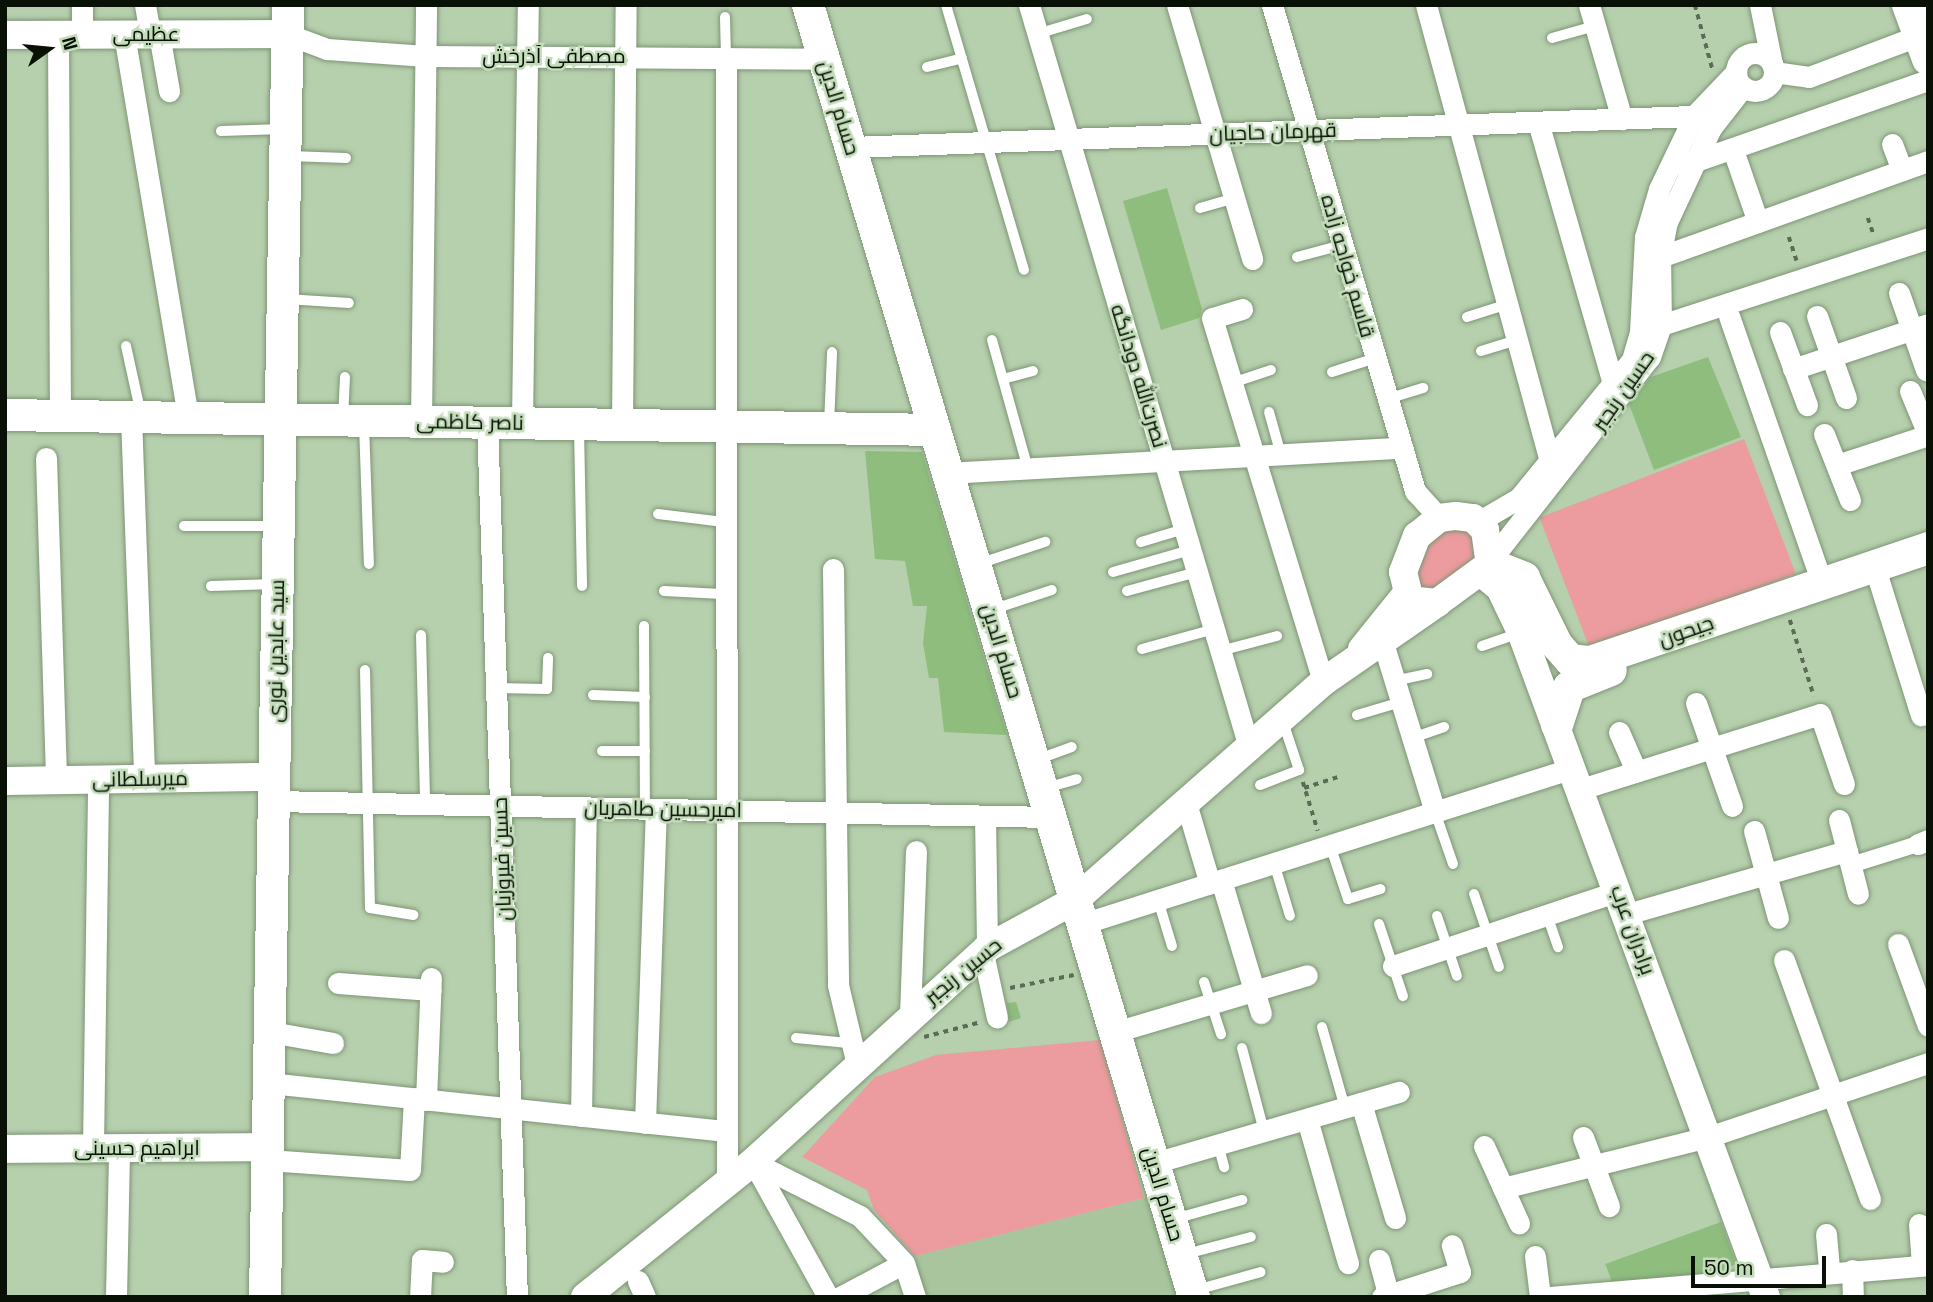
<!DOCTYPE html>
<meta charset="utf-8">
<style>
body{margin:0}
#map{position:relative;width:1933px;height:1302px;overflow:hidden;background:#b6cfad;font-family:"Space Grotesk",Cairo,sans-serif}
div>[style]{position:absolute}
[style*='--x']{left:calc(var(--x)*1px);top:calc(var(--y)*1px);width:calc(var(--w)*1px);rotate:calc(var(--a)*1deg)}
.built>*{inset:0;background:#a8c59d}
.green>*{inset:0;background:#ec9b9e;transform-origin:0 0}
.building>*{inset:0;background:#8ebd7d;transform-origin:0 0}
.path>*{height:3.5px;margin-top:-1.75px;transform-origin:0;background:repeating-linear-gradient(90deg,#5b6b55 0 5px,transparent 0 10px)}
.roads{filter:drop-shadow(0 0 2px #7d9575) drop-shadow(0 0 2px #7d9575)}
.service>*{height:10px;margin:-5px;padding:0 5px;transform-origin:5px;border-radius:5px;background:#fff}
.pedestrian>*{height:16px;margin:-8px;padding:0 8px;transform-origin:8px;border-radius:8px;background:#fff}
.minor>*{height:21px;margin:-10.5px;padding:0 10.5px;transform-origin:10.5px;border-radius:10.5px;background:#fff}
.minor>.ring{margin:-10.5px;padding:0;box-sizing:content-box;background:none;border:21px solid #fff;border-radius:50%}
.tertiary>*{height:28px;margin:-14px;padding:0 14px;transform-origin:14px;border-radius:14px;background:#fff}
.secondary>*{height:32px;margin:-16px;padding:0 16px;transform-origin:16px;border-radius:16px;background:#fff}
span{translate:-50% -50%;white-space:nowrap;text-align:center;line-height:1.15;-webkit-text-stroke:5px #c3dcba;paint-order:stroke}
.street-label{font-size:21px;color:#091106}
.frame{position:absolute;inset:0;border:7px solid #091106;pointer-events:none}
.north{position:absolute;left:14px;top:14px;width:70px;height:70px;-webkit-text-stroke:5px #c3dcba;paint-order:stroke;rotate:75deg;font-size:19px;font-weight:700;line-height:28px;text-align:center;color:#091106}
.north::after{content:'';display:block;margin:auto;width:24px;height:32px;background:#091106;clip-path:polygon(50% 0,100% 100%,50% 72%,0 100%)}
.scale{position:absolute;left:1691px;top:1256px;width:135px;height:32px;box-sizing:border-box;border:4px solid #091106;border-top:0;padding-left:9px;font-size:21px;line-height:24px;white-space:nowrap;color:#091106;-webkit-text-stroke:5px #c3dcba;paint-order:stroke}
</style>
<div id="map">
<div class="built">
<i style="clip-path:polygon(1148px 1197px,1177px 1297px,925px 1297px,915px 1256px)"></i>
</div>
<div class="green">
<i style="left:1744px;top:439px;width:144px;height:219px;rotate:69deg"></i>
<i style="clip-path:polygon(1467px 525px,1483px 552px,1459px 586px,1416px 592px,1416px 565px,1427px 534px)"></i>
<i style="clip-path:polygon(1100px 1040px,1144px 1198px,915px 1256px,874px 1210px,867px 1190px,802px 1157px,875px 1077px,936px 1055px)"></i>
</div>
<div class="building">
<i style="clip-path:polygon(1167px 188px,1202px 309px,1199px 318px,1161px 330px,1123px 201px)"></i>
<i style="clip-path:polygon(1708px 357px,1741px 437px,1654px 470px,1629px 404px,1651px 377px)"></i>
<i style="clip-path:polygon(865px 451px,922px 452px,1007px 735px,944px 732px,938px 678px,929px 678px,923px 643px,927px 606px,913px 606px,905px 561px,875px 559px)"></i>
<i style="clip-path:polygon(1016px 1002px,1021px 1018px,1009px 1022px,1007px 1003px)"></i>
<i style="left:1721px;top:1222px;width:45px;height:123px;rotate:70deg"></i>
</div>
<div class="path">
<i style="--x:1695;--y:5;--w:68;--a:74.7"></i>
<i style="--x:1868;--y:218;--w:18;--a:71"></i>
<i style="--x:1789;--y:237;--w:25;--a:72"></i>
<i style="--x:1790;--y:620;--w:80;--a:72.5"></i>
<i style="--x:1303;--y:782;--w:51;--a:73"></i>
<i style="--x:1304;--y:788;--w:36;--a:-18"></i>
<i style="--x:1010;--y:988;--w:65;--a:-11.5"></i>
<i style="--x:924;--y:1037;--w:59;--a:-14.7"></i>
</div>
<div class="roads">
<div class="service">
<i style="--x:946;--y:5;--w:276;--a:73.6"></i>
<i style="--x:725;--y:17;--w:42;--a:88.6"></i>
<i style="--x:1037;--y:34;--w:52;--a:-16.7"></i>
<i style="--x:1552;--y:38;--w:45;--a:-15.6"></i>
<i style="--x:927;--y:67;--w:36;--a:-14"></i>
<i style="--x:221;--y:131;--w:62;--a:-1.8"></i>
<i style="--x:289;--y:156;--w:57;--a:2"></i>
<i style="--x:1200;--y:208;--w:36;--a:-16"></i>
<i style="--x:1297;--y:257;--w:47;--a:-14.9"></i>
<i style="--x:286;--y:299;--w:63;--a:3.6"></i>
<i style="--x:1467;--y:317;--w:43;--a:-17.6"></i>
<i style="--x:992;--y:340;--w:134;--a:74.4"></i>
<i style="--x:126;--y:346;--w:70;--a:77.6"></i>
<i style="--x:1481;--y:351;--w:38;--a:-17"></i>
<i style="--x:1332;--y:372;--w:46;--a:-17.7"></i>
<i style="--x:1003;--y:379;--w:31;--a:-15"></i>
<i style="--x:1232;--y:383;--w:41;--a:-18.4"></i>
<i style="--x:1387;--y:399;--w:38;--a:-17"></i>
<i style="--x:1269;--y:412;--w:45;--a:74.4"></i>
<i style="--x:343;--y:419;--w:42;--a:-87.3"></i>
<i style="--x:364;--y:424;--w:140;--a:88"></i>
<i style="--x:829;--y:425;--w:73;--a:-87.6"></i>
<i style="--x:579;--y:428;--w:158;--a:88.9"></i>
<i style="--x:658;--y:514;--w:66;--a:6.9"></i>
<i style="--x:184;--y:526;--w:92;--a:0"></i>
<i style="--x:1141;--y:542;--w:45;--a:-16.8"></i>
<i style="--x:978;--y:564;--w:71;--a:-18.2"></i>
<i style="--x:1113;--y:572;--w:80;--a:-15.9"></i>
<i style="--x:211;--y:586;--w:64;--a:-1.8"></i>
<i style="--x:664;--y:591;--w:60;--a:2.9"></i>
<i style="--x:1127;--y:591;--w:73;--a:-15.2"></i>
<i style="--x:991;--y:610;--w:64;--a:-18.2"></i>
<i style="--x:644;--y:626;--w:183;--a:89.7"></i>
<i style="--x:421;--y:635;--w:169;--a:88.6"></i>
<i style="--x:1482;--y:646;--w:39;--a:-19"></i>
<i style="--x:1142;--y:649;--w:75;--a:-15.5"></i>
<i style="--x:1220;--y:651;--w:59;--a:-14.7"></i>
<i style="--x:365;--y:670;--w:238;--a:88.8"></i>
<i style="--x:370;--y:908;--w:44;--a:9.2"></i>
<i style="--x:1394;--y:681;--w:34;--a:-12"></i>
<i style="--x:496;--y:688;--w:51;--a:1.1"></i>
<i style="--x:547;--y:689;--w:31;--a:-88"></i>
<i style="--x:593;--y:695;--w:52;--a:2.2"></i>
<i style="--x:1357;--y:715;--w:46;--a:-16.5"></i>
<i style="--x:1412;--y:738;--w:34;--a:-19"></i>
<i style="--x:602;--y:751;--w:43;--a:0"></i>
<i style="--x:1036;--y:760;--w:38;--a:-20"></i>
<i style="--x:1260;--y:785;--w:42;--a:-21"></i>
<i style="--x:1299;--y:770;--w:51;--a:-108.4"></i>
<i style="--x:1046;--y:788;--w:32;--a:-16"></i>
<i style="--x:1435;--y:812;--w:55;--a:70.9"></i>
<i style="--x:1330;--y:845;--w:57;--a:71.6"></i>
<i style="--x:1348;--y:899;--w:34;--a:-17"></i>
<i style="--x:1274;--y:863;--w:55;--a:73.2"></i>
<i style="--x:1474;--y:894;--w:77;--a:71.1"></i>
<i style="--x:1158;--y:900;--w:48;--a:73.1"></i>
<i style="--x:1547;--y:915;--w:34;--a:71"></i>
<i style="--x:1437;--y:916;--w:63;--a:71.6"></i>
<i style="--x:1379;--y:924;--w:76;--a:71.6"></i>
<i style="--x:1204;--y:982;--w:55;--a:71.9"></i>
<i style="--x:1322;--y:1027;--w:84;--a:74.1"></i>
<i style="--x:796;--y:1038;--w:52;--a:5.5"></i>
<i style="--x:1242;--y:1048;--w:86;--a:75.2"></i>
<i style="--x:1218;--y:1144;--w:24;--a:75"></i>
<i style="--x:1174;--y:1219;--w:71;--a:-15.6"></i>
<i style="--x:1186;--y:1254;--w:67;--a:-14.7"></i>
<i style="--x:1196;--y:1290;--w:67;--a:-15.5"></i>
</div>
<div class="pedestrian">
<i style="--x:1851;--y:865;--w:70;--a:-17.4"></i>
</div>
<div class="minor">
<i style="--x:145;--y:5;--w:29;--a:80"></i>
<i style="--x:1029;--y:5;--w:774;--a:73.49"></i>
<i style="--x:1177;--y:5;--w:265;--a:73.5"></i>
<i style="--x:1272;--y:5;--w:507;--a:73.6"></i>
<i style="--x:1415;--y:491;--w:36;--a:48"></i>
<i style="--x:1426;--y:5;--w:476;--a:74.8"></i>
<i style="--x:1589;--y:5;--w:119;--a:73.9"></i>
<i style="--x:1760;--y:5;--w:60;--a:78.5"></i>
<i style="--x:124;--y:34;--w:389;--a:80.5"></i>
<i style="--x:159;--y:34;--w:58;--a:80"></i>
<i style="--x:287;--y:34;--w:43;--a:20.6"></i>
<i style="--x:327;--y:49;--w:99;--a:4"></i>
<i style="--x:426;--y:56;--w:399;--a:0.4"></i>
<i style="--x:58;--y:35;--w:381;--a:89.7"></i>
<i style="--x:82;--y:35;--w:30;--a:-90"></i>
<i class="ring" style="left:1736px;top:53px;width:17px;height:17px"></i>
<i style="--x:726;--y:59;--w:1124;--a:89.95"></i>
<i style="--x:1774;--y:72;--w:35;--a:8"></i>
<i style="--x:1809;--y:77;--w:127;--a:-20.7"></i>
<i style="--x:1538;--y:122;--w:273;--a:74"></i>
<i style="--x:1892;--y:144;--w:28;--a:69"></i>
<i style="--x:851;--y:147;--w:844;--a:-2.11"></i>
<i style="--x:1733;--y:150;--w:76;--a:70.9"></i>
<i style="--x:1684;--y:165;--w:258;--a:-19.2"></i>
<i style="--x:1660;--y:257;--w:285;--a:-19.7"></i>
<i style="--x:1899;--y:293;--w:82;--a:70.7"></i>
<i style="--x:1242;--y:309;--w:31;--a:163"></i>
<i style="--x:1212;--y:318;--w:381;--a:73"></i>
<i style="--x:1729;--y:316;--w:283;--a:70.8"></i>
<i style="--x:1817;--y:316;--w:87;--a:70.5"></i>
<i style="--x:1661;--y:325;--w:281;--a:-18"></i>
<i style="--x:1780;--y:332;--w:78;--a:69.7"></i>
<i style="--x:1793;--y:369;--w:142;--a:-18.4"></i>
<i style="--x:1910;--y:391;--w:47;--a:67.3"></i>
<i style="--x:131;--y:417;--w:362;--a:87.9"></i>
<i style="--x:421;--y:421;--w:416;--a:-89.3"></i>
<i style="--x:487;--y:422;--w:876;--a:88.04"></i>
<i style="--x:522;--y:422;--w:417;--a:-89.2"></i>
<i style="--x:622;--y:424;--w:419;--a:-89.5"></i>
<i style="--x:1824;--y:434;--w:71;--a:68.5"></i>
<i style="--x:46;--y:458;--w:323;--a:88.2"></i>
<i style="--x:1837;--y:465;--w:96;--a:-18.2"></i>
<i style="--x:948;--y:473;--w:455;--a:-3.2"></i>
<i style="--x:1478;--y:522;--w:48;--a:-30.3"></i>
<i style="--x:1519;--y:498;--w:178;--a:-50.7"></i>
<i style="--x:1632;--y:360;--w:29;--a:-74"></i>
<i style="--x:1640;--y:332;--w:95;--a:-87"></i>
<i style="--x:1645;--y:237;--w:50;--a:-73.7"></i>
<i style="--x:1659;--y:189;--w:81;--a:-64.4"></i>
<i style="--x:1694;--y:116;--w:61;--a:-46.3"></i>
<i style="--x:1493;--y:557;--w:254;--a:-51.9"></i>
<i style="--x:1650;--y:357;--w:34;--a:-71"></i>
<i style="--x:1661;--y:325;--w:68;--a:-90.8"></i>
<i style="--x:1660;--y:257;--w:36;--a:-79"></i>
<i style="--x:1667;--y:222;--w:104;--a:-64.9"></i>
<i style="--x:1711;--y:128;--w:52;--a:-52"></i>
<i style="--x:833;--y:569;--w:416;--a:89.3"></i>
<i style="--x:838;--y:985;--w:82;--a:76.6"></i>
<i style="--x:1878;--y:578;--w:144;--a:72.6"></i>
<i style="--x:1384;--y:646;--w:174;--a:72.9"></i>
<i style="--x:1696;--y:703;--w:109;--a:70.7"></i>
<i style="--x:1619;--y:732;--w:43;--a:66.4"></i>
<i style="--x:1581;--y:789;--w:250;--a:-17.4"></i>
<i style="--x:1820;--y:714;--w:74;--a:71.1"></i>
<i style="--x:274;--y:801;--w:777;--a:1.18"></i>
<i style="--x:1186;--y:803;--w:84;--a:73.5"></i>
<i style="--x:985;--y:816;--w:132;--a:89.1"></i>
<i style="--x:1839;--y:820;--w:76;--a:75.6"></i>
<i style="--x:1754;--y:831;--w:90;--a:74.6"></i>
<i style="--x:1918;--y:844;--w:11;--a:-22"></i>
<i style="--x:1221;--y:880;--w:139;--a:73.3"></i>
<i style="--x:1627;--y:914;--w:229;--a:-16"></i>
<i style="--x:1082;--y:924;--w:515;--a:-17.63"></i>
<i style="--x:1898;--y:944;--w:87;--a:69.9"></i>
<i style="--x:983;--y:953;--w:66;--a:77.8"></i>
<i style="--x:1784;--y:960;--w:254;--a:70.2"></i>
<i style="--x:1393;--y:966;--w:237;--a:-18.4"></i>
<i style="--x:338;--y:983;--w:93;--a:4.3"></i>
<i style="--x:910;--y:1015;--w:164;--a:-87.9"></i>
<i style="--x:270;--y:1032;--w:64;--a:9.9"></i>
<i style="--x:1115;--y:1032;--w:200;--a:-16.5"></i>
<i style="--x:269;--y:1083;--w:459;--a:6"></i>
<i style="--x:426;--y:1100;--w:122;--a:-87.7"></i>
<i style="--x:1361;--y:1103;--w:120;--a:73.5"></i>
<i style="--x:581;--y:1116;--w:308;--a:-89.1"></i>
<i style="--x:1307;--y:1119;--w:150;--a:74.1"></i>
<i style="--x:645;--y:1123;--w:314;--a:-88"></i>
<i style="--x:1583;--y:1137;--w:74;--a:69.4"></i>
<i style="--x:1484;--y:1146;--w:85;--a:65.6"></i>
<i style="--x:93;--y:1148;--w:368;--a:-89.2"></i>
<i style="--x:268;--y:1160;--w:142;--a:4"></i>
<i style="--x:410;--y:1170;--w:72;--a:-86.8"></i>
<i style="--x:753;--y:1162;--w:120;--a:26.8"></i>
<i style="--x:860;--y:1216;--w:64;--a:46.9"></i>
<i style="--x:904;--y:1263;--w:36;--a:72"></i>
<i style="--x:753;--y:1162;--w:154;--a:60.9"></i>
<i style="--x:1154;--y:1163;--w:255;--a:-16.2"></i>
<i style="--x:1503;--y:1188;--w:211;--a:-14"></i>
<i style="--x:1708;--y:1137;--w:232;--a:-18.6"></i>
<i style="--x:1919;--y:1224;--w:41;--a:85.8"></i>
<i style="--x:1826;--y:1234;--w:38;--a:85"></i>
<i style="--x:1535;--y:1256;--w:41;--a:83"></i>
<i style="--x:1379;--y:1260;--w:38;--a:75"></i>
<i style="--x:1852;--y:1270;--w:27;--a:88"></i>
<i style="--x:638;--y:1281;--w:17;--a:66"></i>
<i style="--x:116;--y:1297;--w:149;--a:-88.8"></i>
<i style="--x:420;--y:1297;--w:37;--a:-87"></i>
<i style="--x:422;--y:1260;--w:21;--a:5"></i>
<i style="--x:840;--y:1297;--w:72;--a:-28"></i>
<i style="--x:1382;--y:1297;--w:82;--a:-17.8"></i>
<i style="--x:1460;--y:1272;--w:28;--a:-107"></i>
<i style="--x:1550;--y:1297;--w:379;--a:-4.8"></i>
</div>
<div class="tertiary">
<i style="--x:5;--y:35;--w:282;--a:-0.2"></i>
<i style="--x:1456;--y:516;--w:17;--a:7"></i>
<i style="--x:1473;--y:518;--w:17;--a:45"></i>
<i style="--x:1485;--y:530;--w:34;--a:82"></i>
<i style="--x:1490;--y:564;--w:66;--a:143.7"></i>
<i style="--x:1437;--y:603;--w:27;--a:-174"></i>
<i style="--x:1410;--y:600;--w:29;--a:-104"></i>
<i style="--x:1403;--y:572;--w:39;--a:-69"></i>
<i style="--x:1417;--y:536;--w:28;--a:-39"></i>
<i style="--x:1439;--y:518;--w:17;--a:-7"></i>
<i style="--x:1482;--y:573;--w:23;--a:40"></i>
<i style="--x:1500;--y:588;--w:49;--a:64.5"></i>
<i style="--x:1521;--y:632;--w:709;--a:69.78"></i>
<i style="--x:1362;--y:649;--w:67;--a:-51.1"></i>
<i style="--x:5;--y:781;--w:269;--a:-0.9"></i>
<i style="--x:5;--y:1149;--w:263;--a:-0.4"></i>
<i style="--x:585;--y:1297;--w:216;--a:-38.8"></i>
<i style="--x:753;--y:1162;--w:317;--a:-42.4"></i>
<i style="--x:987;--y:948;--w:100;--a:-28.6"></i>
<i style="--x:1075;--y:900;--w:330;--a:-41.3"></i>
<i style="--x:1323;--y:682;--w:139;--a:-34.7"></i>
</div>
<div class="secondary">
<i style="--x:808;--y:5;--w:1348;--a:73.37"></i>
<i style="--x:1908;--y:5;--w:58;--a:69.7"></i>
<i style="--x:5;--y:415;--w:930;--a:0.92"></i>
<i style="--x:1490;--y:564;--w:37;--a:22"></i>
<i style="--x:1524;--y:578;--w:75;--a:63.8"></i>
<i style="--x:1557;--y:645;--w:20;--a:49"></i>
<i style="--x:1570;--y:660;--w:20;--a:6"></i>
<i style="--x:1590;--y:662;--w:357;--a:-18.6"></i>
<i style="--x:1557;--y:725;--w:40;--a:-72"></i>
<i style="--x:1569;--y:687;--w:45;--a:-22"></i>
<i style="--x:265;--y:1297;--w:1292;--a:-88.98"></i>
</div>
</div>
<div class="street-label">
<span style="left:146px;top:34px">عظیمی</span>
<span style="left:554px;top:56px">مصطفی آذرخش</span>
<span style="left:839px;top:108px;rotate:73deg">حسام الدین</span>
<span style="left:1273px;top:132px;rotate:-2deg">قهرمان حاجیان</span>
<span style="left:1348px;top:266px;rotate:74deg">قاسم خواجه زاده</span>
<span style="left:1139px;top:376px;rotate:73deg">نصرت‌الله دودانگه</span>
<span style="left:1623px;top:391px;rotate:-55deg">حسین رنجبر</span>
<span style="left:470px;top:422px;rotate:1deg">ناصر کاظمی</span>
<span style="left:1686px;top:631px;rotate:-19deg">جیحون</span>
<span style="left:276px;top:651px;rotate:-89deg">سید عابدین نوری</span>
<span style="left:1002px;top:651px;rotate:73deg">حسام الدین</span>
<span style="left:140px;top:779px;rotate:-1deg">میرسلطانی</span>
<span style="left:663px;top:809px;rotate:1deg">امیرحسین طاهریان</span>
<span style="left:502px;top:859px;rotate:-92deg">حسین فیروزیان</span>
<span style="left:1633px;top:930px;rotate:70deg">برادران عرب</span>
<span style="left:963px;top:971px;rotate:-39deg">حسین رنجبر</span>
<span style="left:137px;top:1148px">ابراهیم حسینی</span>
<span style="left:1163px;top:1194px;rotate:73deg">حسام الدین</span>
</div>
<div class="frame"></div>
<div class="north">N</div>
<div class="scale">50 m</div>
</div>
